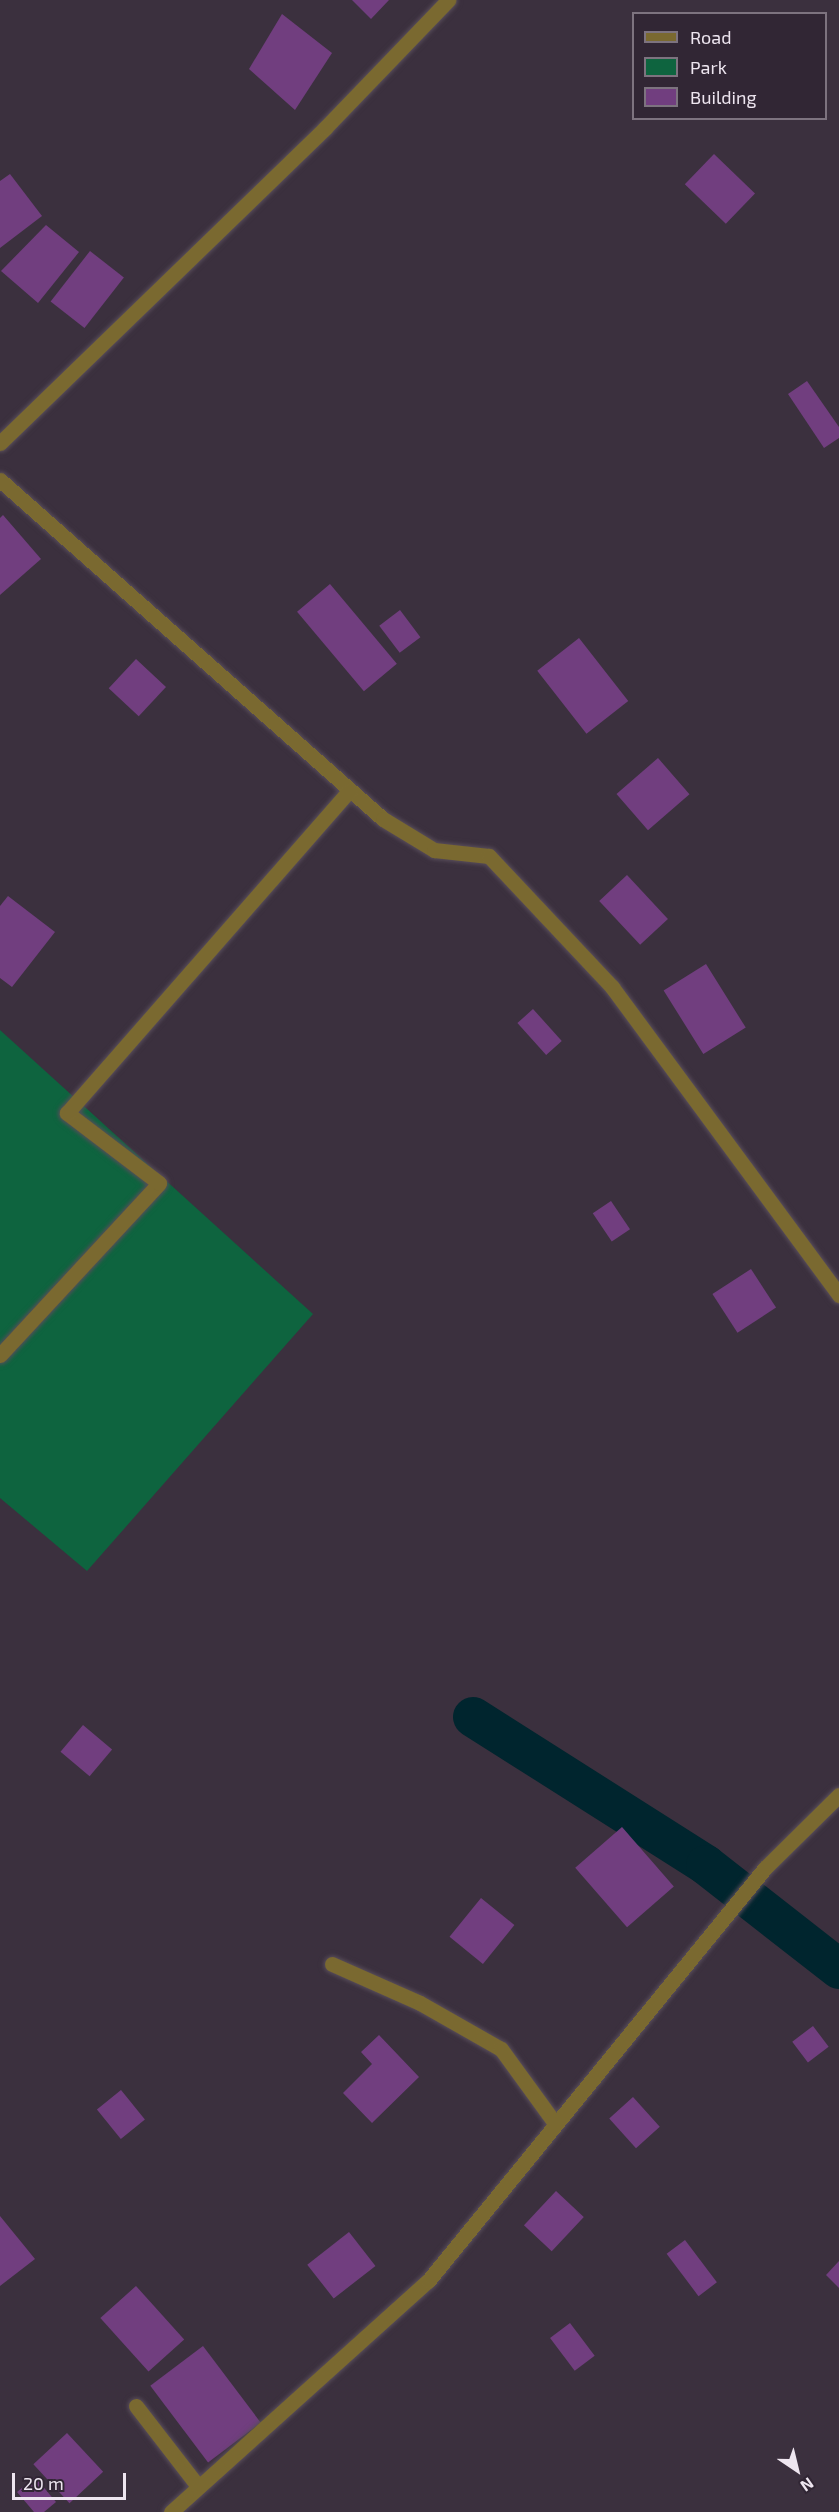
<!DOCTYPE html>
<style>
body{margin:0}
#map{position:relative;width:839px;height:2512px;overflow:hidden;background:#3b303e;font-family:"Exo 2",sans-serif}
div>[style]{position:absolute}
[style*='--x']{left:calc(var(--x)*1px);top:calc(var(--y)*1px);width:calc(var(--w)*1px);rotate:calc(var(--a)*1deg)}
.green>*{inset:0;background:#0e643f}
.canal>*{height:40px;margin:-20px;padding:0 20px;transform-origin:20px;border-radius:20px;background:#00252e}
.building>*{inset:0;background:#713e7f;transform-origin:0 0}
.roads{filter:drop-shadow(0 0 2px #584d5a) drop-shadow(0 0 2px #584d5a)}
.minor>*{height:15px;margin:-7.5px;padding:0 7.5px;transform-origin:7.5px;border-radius:7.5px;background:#7a6930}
span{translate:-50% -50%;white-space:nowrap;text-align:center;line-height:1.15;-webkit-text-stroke:6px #312634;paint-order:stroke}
.legend{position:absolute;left:632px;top:12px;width:195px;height:108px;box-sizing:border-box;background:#312634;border:2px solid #7d737f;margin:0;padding:8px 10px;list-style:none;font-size:18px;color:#eee6f0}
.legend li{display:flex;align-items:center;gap:12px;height:30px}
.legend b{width:30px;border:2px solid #7d737f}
.north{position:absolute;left:767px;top:2440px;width:60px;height:60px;-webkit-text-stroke:4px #312634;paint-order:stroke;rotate:145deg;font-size:16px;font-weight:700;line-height:24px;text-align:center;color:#eee6f0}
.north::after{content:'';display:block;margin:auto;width:21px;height:27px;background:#eee6f0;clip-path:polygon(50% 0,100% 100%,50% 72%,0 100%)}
.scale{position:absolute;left:12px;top:2473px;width:114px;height:27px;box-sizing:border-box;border:3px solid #eee6f0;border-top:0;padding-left:8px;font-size:18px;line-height:21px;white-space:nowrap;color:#eee6f0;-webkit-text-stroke:4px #312634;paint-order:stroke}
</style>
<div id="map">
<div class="green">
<i style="clip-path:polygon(0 1030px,313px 1314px,87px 1571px,0 1498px)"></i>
</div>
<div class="canal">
<i style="--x:473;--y:1717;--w:276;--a:32.4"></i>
<i style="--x:706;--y:1865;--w:169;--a:38"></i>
</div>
<div class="building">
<i style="clip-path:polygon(352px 0,389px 0,371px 19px)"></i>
<i style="clip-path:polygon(282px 14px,332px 53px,295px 110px,249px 69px)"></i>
<i style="left:714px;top:154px;width:57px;height:42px;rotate:44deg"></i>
<i style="clip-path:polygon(10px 174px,42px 216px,0 248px,0 181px)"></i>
<i style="clip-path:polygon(46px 225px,79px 252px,38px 303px,1px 271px)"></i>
<i style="left:90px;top:251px;width:43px;height:64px;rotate:38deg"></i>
<i style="clip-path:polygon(807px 381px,839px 427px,839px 438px,824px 448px,788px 394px)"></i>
<i style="clip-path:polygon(3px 515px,41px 559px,0 595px,0 518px)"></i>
<i style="left:330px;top:584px;width:104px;height:43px;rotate:50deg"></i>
<i style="left:400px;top:610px;width:34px;height:26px;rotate:53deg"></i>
<i style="left:579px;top:638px;width:80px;height:53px;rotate:52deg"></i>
<i style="left:136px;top:659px;width:41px;height:40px;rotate:43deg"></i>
<i style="left:658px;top:758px;width:48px;height:55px;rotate:49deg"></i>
<i style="left:627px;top:875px;width:60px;height:38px;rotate:47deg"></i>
<i style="clip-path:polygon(8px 896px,55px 932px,12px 987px,0 978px,0 906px)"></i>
<i style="left:706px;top:964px;width:75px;height:50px;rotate:58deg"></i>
<i style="left:533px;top:1009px;width:43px;height:21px;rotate:48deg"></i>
<i style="left:611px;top:1201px;width:34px;height:22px;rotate:56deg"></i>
<i style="left:751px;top:1269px;width:46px;height:46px;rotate:57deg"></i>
<i style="left:83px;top:1725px;width:38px;height:35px;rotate:40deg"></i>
<i style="left:622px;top:1827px;width:79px;height:62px;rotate:49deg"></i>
<i style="left:481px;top:1898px;width:43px;height:50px;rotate:39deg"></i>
<i style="left:813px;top:2026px;width:26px;height:26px;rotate:53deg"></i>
<i style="clip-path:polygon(379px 2035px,419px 2077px,372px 2123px,343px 2093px,372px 2064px,361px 2052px)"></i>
<i style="left:121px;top:2090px;width:38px;height:31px;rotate:51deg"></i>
<i style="left:633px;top:2097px;width:40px;height:32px;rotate:48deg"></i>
<i style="left:556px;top:2191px;width:38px;height:47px;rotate:43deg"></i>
<i style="clip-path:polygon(0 2216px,35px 2259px,0 2286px)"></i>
<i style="left:349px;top:2232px;width:43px;height:53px;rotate:52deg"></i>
<i style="left:685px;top:2240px;width:53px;height:23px;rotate:53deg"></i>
<i style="clip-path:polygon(839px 2261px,839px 2288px,826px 2275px)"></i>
<i style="left:136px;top:2286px;width:72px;height:48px;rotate:48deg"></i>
<i style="left:570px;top:2323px;width:41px;height:25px;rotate:53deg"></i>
<i style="left:203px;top:2346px;width:96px;height:66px;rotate:53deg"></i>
<i style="left:67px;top:2433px;width:53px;height:46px;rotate:47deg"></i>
<i style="clip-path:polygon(35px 2477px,56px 2502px,44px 2512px,34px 2512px,17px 2492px)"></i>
</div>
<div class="roads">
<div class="minor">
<i style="--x:0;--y:443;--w:453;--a:-44.1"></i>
<i style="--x:325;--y:128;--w:178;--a:-46.1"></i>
<i style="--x:0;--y:480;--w:511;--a:41.51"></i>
<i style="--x:383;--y:819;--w:60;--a:31.3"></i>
<i style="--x:434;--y:850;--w:55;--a:6.2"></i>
<i style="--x:489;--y:856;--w:180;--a:46.8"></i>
<i style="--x:612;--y:987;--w:383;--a:53.6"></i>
<i style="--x:0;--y:1355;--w:234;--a:-47.2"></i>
<i style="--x:159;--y:1183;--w:116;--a:-142.7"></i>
<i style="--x:67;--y:1113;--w:428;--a:-48.8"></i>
<i style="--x:332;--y:1964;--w:96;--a:23.9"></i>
<i style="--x:420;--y:2003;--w:93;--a:29.6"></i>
<i style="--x:501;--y:2049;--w:90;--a:54"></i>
<i style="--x:136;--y:2406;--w:100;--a:52.3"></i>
<i style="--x:171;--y:2512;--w:346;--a:-42"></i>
<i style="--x:428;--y:2281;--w:533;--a:-50.79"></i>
<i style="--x:765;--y:1868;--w:104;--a:-44.6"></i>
</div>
</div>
<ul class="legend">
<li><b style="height:8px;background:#7a6930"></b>Road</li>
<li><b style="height:16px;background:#0e643f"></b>Park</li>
<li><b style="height:16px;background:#713e7f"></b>Building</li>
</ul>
<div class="north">N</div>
<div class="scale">20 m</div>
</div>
